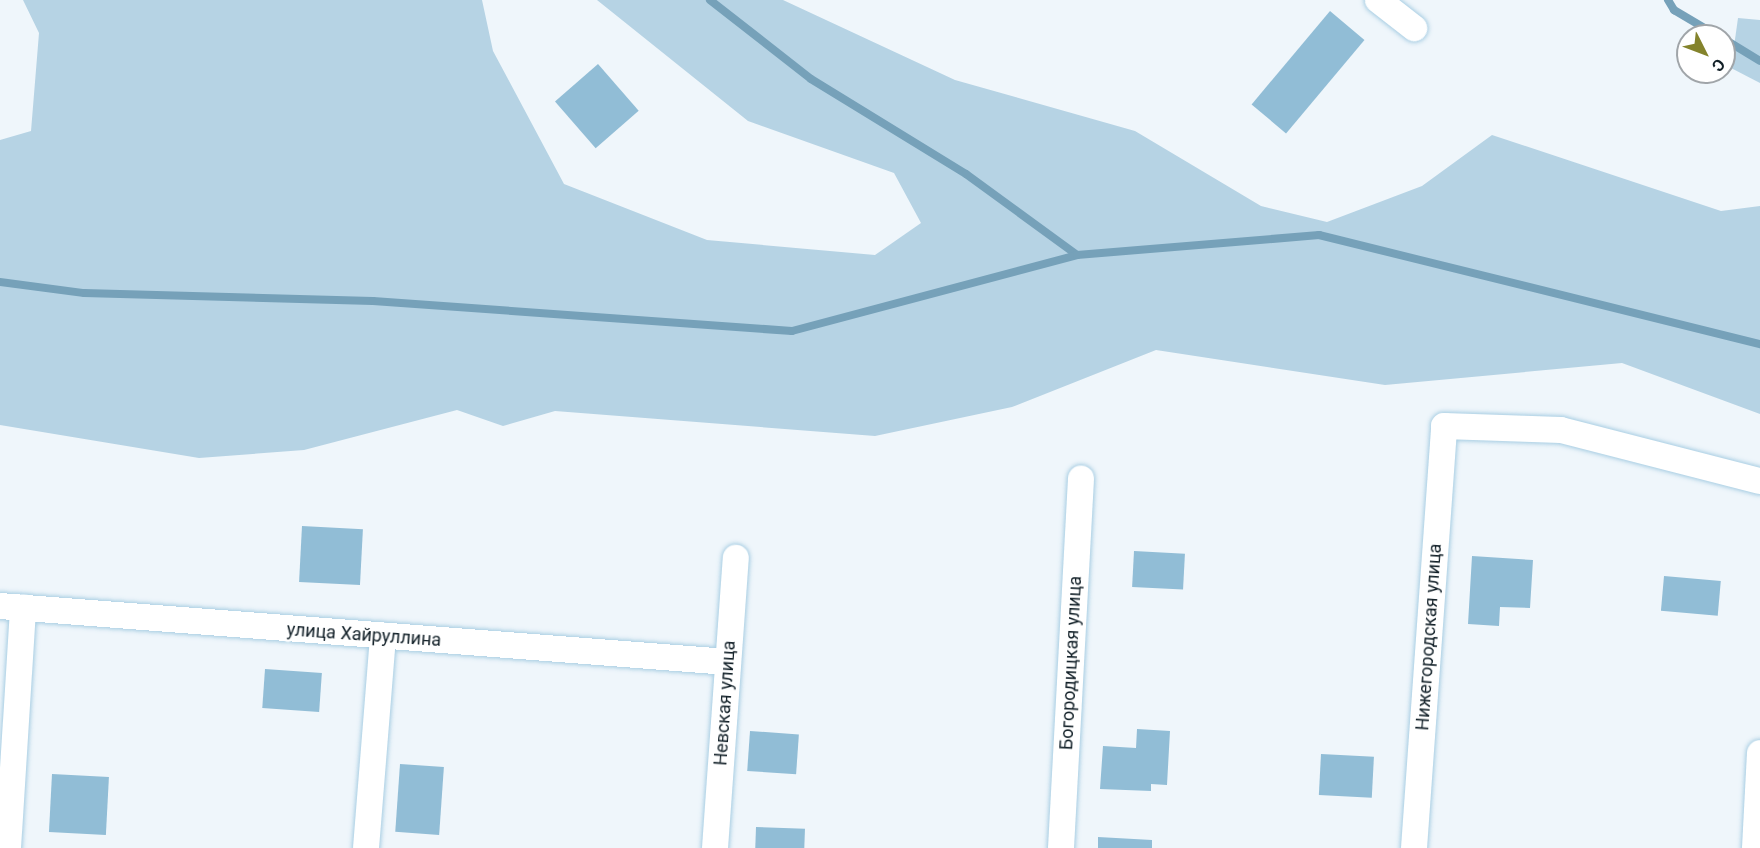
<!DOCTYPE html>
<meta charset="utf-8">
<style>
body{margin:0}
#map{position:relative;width:1760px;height:848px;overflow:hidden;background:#eff6fb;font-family:Roboto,sans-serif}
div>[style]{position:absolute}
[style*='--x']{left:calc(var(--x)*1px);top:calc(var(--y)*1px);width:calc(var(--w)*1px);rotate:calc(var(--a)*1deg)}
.green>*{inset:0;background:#b6d3e4}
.stream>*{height:8px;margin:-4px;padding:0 4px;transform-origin:4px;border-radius:4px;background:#76a1b9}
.building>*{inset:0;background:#91bdd6;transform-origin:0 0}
.roads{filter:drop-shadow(0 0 2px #a9cee3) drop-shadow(0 0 2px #a9cee3)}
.minor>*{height:26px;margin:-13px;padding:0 13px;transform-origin:13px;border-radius:13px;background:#fff}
span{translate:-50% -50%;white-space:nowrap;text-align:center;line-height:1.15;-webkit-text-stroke:5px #fff;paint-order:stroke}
.street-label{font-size:18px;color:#111f27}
.north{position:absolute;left:1676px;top:24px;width:60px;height:60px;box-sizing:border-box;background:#fff;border:2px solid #a0a5a9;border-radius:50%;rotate:132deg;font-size:16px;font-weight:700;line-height:24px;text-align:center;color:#111f27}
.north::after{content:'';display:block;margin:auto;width:21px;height:27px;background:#84832c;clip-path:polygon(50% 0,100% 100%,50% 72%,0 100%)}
</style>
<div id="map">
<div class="green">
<i style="clip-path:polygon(23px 0,482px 0,493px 51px,564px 184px,707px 240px,875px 255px,921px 223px,894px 173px,748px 121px,597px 0,783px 0,955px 80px,1135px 131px,1261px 206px,1327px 222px,1422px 186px,1492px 135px,1721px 211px,1760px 206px,1760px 414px,1622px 363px,1385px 385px,1156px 350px,1012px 407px,875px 436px,555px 411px,503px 426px,457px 410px,304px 450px,199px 458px,0 425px,0 140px,31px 131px,39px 33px)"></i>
<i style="clip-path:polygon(1738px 18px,1760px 20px,1760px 83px,1731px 68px)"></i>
</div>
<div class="stream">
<i style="--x:710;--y:0;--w:128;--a:38"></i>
<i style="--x:811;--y:79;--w:182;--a:31.5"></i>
<i style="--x:966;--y:174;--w:137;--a:36.1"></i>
<i style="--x:1668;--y:0;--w:12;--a:59"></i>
<i style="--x:1674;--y:10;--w:51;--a:30.6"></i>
<i style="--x:1724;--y:39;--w:42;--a:31.4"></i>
<i style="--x:0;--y:282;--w:85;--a:7.5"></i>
<i style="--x:84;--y:293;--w:289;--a:1.6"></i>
<i style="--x:373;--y:301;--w:420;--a:4.1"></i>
<i style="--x:792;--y:331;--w:295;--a:-14.9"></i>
<i style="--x:1077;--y:255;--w:243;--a:-4.7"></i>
<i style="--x:1319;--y:235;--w:454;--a:13.9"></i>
</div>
<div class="building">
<i style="left:1330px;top:11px;width:45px;height:122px;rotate:40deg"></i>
<i style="left:598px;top:64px;width:62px;height:57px;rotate:49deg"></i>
<i style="left:302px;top:526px;width:61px;height:56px;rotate:3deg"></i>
<i style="left:1134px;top:551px;width:51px;height:36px;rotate:3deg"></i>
<i style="clip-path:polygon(1472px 556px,1533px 560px,1530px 608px,1500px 607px,1499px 626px,1468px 624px)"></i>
<i style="left:1664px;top:576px;width:57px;height:35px;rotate:5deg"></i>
<i style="left:265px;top:669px;width:57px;height:39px;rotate:4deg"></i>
<i style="clip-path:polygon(1137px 729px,1170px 731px,1167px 785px,1151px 784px,1151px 791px,1100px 789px,1103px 746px,1136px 748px)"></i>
<i style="left:750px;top:731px;width:49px;height:40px;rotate:4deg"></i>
<i style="left:1321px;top:754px;width:53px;height:41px;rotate:3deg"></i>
<i style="left:400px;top:764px;width:44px;height:68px;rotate:4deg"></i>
<i style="left:52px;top:774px;width:57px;height:58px;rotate:3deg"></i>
<i style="left:756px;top:827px;width:49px;height:21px;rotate:2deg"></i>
<i style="clip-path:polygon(1098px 837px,1152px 840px,1152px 848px,1098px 848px)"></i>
</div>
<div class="roads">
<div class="minor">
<i style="--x:1378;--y:0;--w:46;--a:37.9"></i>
<i style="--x:0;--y:606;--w:730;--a:4.4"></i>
<i style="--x:8;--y:848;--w:241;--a:-86.4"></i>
<i style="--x:366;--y:848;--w:213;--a:-85.4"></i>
<i style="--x:715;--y:848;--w:291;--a:-85.9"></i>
<i style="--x:1061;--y:848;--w:370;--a:-86.9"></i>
<i style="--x:1414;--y:848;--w:423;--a:-85.9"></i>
<i style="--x:1444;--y:426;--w:117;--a:2"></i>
<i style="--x:1561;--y:430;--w:205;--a:14.4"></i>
<i style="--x:1755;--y:848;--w:95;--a:-87"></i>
</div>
</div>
<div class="street-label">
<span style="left:364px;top:635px;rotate:4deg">улица Хайруллина</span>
<span style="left:1429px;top:637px;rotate:-86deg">Нижегородская улица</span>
<span style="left:1071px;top:663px;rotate:-87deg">Богородицкая улица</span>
<span style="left:725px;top:703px;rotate:-86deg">Невская улица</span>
</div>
<div class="north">С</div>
</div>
